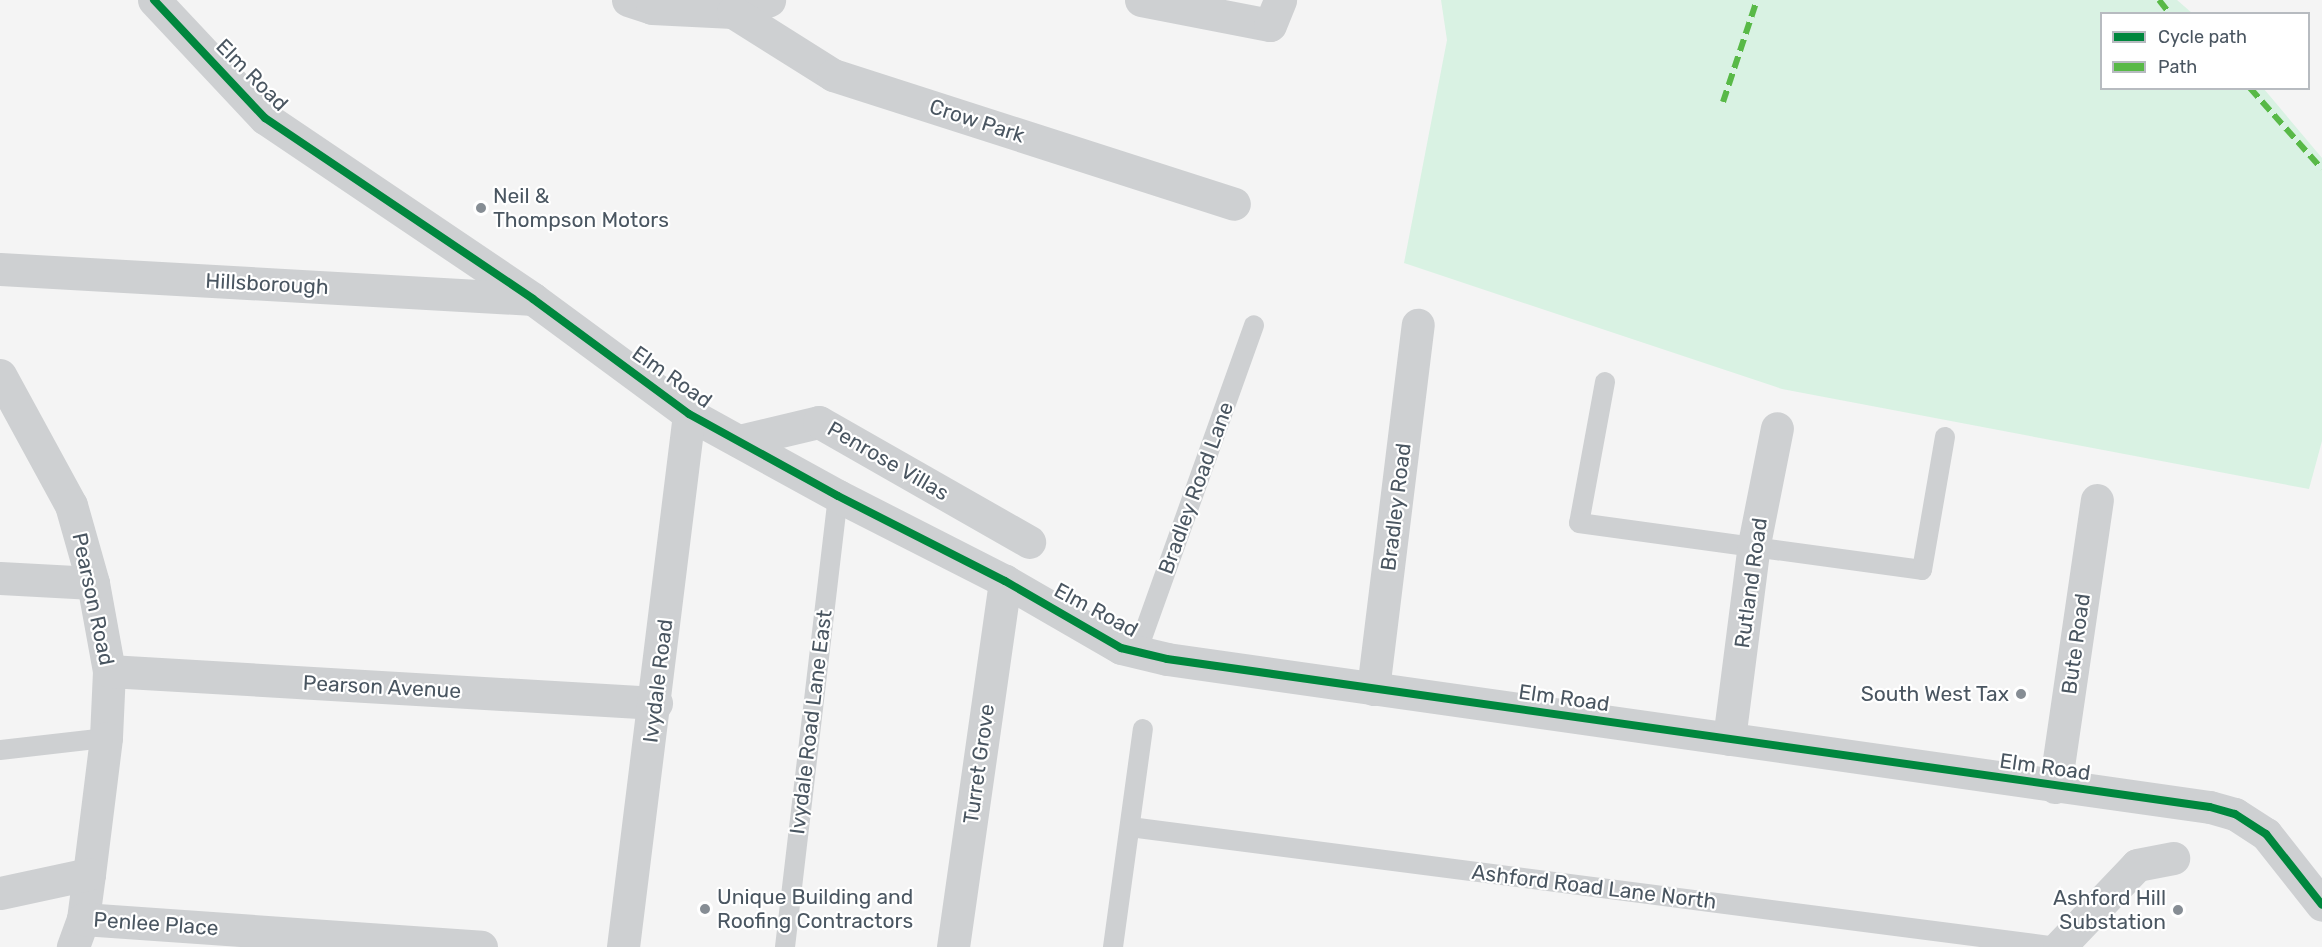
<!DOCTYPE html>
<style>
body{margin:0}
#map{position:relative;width:2322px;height:947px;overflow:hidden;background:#f4f4f4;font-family:Rubik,sans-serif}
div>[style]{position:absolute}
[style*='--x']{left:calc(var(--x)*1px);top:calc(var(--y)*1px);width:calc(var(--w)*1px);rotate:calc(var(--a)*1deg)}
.green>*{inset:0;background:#d9f2e3}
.service>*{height:20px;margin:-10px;padding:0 10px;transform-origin:10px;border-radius:10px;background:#ced0d2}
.minor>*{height:33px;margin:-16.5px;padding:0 16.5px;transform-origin:16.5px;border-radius:16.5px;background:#ced0d2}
.quiet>*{height:6px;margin-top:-3px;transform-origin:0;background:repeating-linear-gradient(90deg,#58b947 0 12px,transparent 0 18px)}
.cycleway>*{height:8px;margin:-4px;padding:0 4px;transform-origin:4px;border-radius:4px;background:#00873e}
.dots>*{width:16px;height:16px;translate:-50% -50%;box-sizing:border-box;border:3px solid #fff;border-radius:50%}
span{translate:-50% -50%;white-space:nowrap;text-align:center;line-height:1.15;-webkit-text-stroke:4.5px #fff;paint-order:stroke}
.street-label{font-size:21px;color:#4a5661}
.poi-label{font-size:21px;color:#4a5661}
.left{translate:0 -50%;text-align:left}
.right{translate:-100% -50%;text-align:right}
.legend{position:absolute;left:2100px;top:12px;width:210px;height:78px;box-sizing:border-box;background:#fff;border:2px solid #b7bbc0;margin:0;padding:8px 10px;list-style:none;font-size:18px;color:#4a5661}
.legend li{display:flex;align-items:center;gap:12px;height:30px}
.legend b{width:30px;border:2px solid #b7bbc0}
</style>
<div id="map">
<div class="green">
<i style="clip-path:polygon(1441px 0,2177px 0,2192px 13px,2102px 14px,2102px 88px,2264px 89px,2322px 158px,2322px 441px,2309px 489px,1782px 389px,1404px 263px,1447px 40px)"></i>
</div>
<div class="service">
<i style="--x:1605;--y:382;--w:143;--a:100.4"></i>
<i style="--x:1579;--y:523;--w:346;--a:7.8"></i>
<i style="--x:1922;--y:570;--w:135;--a:-80.2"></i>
<i style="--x:1137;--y:652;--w:347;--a:-70.3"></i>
<i style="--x:0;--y:750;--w:107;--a:-6.5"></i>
<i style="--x:1130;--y:827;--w:936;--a:7.37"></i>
<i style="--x:785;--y:947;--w:454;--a:-83.3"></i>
<i style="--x:1113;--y:947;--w:220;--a:-82.2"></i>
</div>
<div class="minor">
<i style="--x:154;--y:0;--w:162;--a:46.8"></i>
<i style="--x:265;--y:118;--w:323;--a:34"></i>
<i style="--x:533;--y:299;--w:194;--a:36.4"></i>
<i style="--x:689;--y:414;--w:170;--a:28.8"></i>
<i style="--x:838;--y:496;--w:187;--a:27"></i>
<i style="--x:1005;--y:581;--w:134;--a:30"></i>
<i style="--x:1121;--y:648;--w:47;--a:13.4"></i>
<i style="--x:1167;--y:659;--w:1053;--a:8.08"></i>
<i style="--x:2210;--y:807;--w:26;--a:16"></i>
<i style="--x:2235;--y:814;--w:37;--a:33"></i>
<i style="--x:2266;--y:834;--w:90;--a:51.7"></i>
<i style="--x:628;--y:0;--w:25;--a:18"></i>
<i style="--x:652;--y:8;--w:81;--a:2.8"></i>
<i style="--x:733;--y:12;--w:38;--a:-18"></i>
<i style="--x:1141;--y:0;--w:131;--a:11"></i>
<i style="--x:1270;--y:25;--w:27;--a:-68"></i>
<i style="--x:733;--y:12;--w:118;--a:32.2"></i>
<i style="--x:833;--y:75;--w:421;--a:17.8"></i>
<i style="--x:0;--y:269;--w:534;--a:3.22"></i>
<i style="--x:0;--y:375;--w:148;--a:61.4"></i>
<i style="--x:71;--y:505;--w:81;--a:74.2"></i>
<i style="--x:93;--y:583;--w:89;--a:79.7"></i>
<i style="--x:109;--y:671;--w:67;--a:92.6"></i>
<i style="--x:106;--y:738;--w:137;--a:97.1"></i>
<i style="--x:89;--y:874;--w:45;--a:97.6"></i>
<i style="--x:83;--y:919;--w:30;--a:110"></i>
<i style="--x:739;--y:441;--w:82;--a:-13.4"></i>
<i style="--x:819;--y:422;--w:242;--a:29.7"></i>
<i style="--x:0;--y:578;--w:93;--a:3.1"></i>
<i style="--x:109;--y:671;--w:548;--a:3.35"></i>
<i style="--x:1373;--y:689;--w:367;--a:-83"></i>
<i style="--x:1729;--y:739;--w:197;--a:-82.7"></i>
<i style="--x:1754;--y:544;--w:118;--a:-78.8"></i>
<i style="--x:2055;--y:787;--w:290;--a:-81.7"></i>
<i style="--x:0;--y:893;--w:91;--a:-12.1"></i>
<i style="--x:83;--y:919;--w:399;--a:4"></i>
<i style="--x:623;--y:947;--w:537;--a:-82.94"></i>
<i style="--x:953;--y:947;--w:370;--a:-81.9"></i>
<i style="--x:2059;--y:947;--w:113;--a:-46.4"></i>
<i style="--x:2137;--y:865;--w:37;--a:-11"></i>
</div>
<div class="quiet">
<i style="--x:2159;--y:0;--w:18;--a:52"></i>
<i style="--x:2250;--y:88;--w:108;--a:48.4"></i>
<i style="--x:1723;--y:102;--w:108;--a:-71.6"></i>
</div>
<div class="cycleway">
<i style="--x:154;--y:0;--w:162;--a:46.8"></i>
<i style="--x:265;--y:118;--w:323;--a:34"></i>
<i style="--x:533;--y:299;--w:194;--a:36.4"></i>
<i style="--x:689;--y:414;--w:170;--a:28.8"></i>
<i style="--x:838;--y:496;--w:187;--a:27"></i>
<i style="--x:1005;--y:581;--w:134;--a:30"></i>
<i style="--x:1121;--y:648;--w:47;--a:13.4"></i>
<i style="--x:1167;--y:659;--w:1053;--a:8.08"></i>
<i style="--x:2210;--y:807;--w:26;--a:16"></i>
<i style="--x:2235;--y:814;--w:37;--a:33"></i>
<i style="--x:2266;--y:834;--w:90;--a:51.7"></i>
</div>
<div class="dots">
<i style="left:481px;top:208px;background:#868d94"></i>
<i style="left:2021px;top:694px;background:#868d94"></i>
<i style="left:705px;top:909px;background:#868d94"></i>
<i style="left:2178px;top:910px;background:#868d94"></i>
</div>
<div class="street-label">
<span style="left:252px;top:75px;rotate:45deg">Elm Road</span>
<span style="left:977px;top:121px;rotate:18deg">Crow Park</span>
<span style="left:267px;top:284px;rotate:3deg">Hillsborough</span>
<span style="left:672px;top:377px;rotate:35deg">Elm Road</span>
<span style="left:888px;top:461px;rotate:30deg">Penrose Villas</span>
<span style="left:1196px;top:488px;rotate:-70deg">Bradley Road Lane</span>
<span style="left:1396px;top:507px;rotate:-83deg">Bradley Road</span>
<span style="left:1751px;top:583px;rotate:-82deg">Rutland Road</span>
<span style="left:93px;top:599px;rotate:78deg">Pearson Road</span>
<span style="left:1096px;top:610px;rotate:28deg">Elm Road</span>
<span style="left:2076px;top:644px;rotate:-82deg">Bute Road</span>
<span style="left:658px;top:681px;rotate:-83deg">Ivydale Road</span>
<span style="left:382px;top:687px;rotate:3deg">Pearson Avenue</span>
<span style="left:1564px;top:698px;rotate:8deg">Elm Road</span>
<span style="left:811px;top:722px;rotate:-83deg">Ivydale Road Lane East</span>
<span style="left:979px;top:764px;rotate:-82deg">Turret Grove</span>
<span style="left:2045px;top:767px;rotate:8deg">Elm Road</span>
<span style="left:1594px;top:887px;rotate:7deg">Ashford Road Lane North</span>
<span style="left:156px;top:924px;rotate:4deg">Penlee Place</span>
</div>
<div class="poi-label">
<span class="left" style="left:493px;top:208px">Neil &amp;<br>Thompson Motors</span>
<span class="right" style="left:2009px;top:694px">South West Tax</span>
<span class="left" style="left:717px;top:909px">Unique Building and<br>Roofing Contractors</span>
<span class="right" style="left:2166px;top:910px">Ashford Hill<br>Substation</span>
</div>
<ul class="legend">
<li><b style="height:8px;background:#00873e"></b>Cycle path</li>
<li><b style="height:8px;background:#58b947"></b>Path</li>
</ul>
</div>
